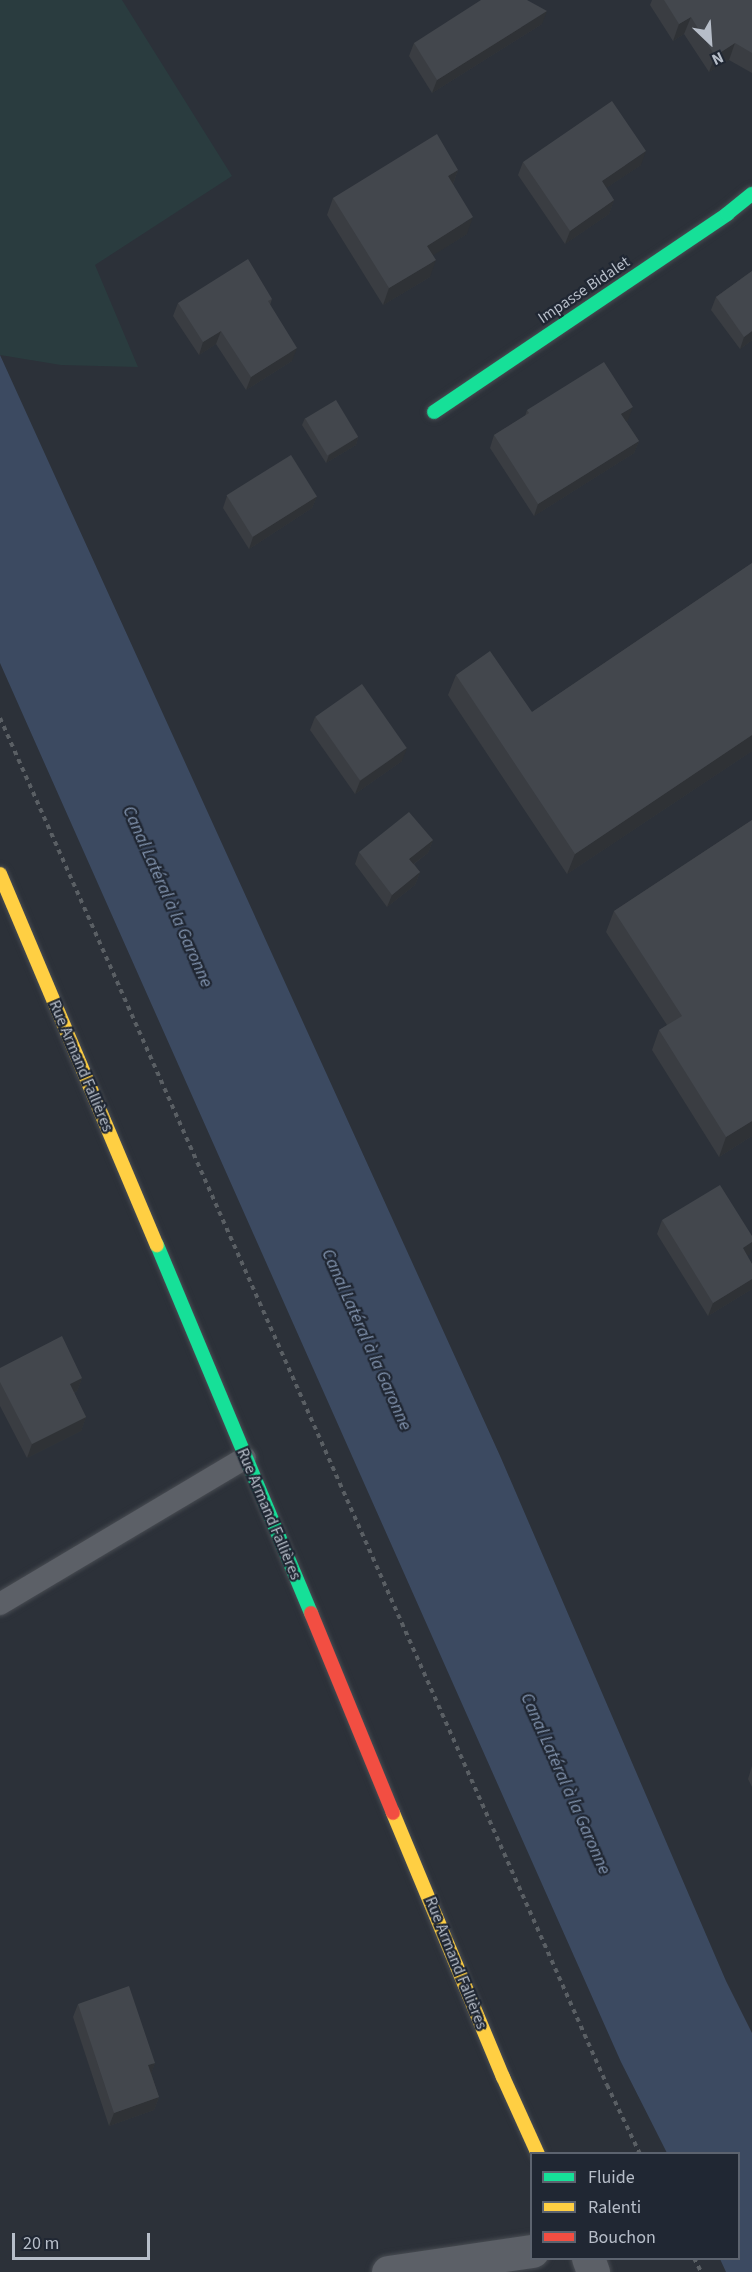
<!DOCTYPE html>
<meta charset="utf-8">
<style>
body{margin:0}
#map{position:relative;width:752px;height:2272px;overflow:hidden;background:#2c3139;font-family:"Source Sans 3",sans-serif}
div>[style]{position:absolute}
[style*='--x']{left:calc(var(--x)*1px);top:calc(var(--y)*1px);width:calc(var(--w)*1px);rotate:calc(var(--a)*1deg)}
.green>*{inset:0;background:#2a3c3f}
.water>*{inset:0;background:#3c4a61}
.path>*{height:4px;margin-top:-2px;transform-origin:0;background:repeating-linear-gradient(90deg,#5a5f64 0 4.5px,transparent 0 9px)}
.roads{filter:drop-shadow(0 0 2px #484c52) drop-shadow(0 0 2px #484c52)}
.lane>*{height:22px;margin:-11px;padding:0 11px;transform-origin:11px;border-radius:11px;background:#5c6067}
.street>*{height:33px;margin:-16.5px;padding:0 16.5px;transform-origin:16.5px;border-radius:16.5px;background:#5c6067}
.fast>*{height:14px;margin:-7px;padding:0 7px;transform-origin:7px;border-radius:7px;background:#16e098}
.slow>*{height:14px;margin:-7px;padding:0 7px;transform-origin:7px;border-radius:7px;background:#ffcf43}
.jam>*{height:14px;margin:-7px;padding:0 7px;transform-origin:7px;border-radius:7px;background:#f24e42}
.wall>*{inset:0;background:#3a3d42}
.shaded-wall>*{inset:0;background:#2f3236}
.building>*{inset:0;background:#43474d;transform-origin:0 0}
span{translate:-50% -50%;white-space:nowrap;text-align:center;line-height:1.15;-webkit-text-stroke:4.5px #202733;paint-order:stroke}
.street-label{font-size:16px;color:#b7bec9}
.water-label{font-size:18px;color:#8193ae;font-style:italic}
.legend{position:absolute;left:530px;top:2152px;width:210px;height:108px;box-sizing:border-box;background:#202733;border:2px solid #5c636f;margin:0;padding:8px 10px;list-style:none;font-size:18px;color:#b7bec9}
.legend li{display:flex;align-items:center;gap:12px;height:30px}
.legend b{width:30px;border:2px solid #5c636f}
.north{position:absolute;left:680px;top:12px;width:60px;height:60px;-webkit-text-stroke:4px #202733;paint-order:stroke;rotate:155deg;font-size:16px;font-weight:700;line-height:24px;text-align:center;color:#b7bec9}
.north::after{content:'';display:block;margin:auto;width:21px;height:27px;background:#b7bec9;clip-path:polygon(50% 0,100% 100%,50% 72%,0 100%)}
.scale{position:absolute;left:12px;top:2233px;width:138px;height:27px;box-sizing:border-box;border:3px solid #b7bec9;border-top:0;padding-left:8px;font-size:18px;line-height:21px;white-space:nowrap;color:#b7bec9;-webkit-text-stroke:4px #202733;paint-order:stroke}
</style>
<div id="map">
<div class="green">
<i style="clip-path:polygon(0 0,122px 0,232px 176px,95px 265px,138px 367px,61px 365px,0 355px)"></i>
</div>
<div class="water">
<i style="clip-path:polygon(0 355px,501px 1458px,726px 1981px,752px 2033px,752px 2272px,726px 2272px,720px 2259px,738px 2258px,738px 2154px,667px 2153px,621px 2062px,0 663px)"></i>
</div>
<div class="path">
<i style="--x:0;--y:718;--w:1496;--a:66.06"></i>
<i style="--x:607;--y:2085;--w:76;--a:64.4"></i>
<i style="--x:694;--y:2258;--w:16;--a:63"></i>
</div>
<div class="roads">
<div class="lane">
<i style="--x:0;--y:1604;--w:285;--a:-30.8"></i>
</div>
<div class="street">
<i style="--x:588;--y:2258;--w:15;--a:70"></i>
<i style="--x:388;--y:2272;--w:146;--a:-8.3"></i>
</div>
<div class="fast">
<i style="--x:434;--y:412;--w:354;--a:-34"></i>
<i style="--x:727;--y:214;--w:32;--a:-39"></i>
<i style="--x:157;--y:1245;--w:399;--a:67.3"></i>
</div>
<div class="slow">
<i style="--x:0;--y:874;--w:403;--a:67.1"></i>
<i style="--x:393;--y:1813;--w:286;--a:67.4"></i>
<i style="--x:503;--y:2077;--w:85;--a:65.6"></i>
</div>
<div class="jam">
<i style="--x:311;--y:1613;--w:216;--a:67.7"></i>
</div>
</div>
<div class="wall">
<i style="clip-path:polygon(652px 0,752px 0,752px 73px,729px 60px,709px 72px,684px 34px,673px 41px,650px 5px)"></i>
<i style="clip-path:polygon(542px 24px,432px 93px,409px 56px,414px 43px)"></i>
<i style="clip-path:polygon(523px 162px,641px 165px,606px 188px,614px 200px,609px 214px,565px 244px,518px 175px)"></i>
<i style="clip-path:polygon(458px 170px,453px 184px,467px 234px,433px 255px,430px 277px,383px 305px,327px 215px,333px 198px)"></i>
<i style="clip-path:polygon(752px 271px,752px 340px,740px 349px,711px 310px,716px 297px)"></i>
<i style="clip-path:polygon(272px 299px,270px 305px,292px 361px,246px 390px,216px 344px,199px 355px,173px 316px,178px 303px)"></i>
<i style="clip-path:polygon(527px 410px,628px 420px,626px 421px,639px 441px,634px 453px,534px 516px,490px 448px,494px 435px,525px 416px)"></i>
<i style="clip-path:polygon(305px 418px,358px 437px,356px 445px,326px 463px,302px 425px)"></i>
<i style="clip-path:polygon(227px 496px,317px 496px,312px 508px,249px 549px,223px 508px)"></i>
<i style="clip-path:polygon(752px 563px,752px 751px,567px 874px,448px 695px,456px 675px,532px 712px)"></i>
<i style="clip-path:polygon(315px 717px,402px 761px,355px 794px,310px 730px)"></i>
<i style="clip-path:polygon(752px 820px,752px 1136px,719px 1157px,652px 1050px,659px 1030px,667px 1025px,606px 932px,614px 911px)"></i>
<i style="clip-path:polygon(433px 840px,428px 853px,414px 864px,420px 872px,415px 885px,387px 907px,355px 864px,359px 852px)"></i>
<i style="clip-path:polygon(662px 1220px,750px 1254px,747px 1256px,752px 1264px,752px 1289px,708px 1316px,657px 1234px)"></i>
<i style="clip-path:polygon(0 1368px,82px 1378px,77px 1391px,74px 1393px,86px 1417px,81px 1431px,27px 1458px,0 1406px)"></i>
<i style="clip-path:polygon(752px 1766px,752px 1787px,748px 1779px)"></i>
<i style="clip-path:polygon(78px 2004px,155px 2063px,151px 2073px,159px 2097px,154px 2110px,109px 2126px,73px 2017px)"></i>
</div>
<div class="shaded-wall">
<i style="clip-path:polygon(547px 11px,542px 24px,432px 93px,437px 80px)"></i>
<i style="clip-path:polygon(691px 17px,684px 34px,673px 41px,679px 24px)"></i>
<i style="clip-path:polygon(735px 43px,729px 60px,709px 72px,715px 56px)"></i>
<i style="clip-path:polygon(646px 151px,641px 165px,597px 194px,602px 181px)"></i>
<i style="clip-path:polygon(458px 170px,452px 186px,448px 176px)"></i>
<i style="clip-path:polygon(614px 200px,609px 214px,565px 244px,570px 231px)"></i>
<i style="clip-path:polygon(473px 217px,467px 234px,421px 263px,427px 246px)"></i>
<i style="clip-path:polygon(436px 260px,430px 277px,383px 305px,389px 288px)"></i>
<i style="clip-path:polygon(221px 331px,216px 344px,199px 355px,203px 342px)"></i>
<i style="clip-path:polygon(752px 331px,752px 340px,740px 349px,744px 337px)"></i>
<i style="clip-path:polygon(297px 348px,292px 361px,246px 390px,251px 377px)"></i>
<i style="clip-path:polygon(633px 407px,628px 420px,617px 426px,621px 414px)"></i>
<i style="clip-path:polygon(358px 437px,356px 445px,326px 463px,329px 455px)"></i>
<i style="clip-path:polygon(639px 441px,634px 453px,534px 516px,538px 504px)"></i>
<i style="clip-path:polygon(317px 496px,312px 508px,249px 549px,253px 537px)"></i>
<i style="clip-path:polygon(752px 735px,752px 751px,567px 874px,575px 854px)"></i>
<i style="clip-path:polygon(407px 748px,402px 761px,355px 794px,360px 781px)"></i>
<i style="clip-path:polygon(433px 840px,428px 853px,404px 871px,409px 859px)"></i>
<i style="clip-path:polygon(420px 872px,415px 885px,387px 907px,392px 895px)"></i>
<i style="clip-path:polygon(752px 1121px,752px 1136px,719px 1157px,726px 1137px)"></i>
<i style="clip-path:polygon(752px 1242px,752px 1249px,750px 1254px,738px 1262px,743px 1248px)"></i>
<i style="clip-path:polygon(752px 1279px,752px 1289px,708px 1316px,713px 1303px)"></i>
<i style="clip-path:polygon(82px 1378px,77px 1391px,65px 1397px,70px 1384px)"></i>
<i style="clip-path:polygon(86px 1417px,81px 1431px,27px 1458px,32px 1444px)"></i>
<i style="clip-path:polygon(155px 2063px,150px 2076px,148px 2065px)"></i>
<i style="clip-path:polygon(159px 2097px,154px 2110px,109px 2126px,114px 2113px)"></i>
</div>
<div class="building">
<i style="clip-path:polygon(481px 0,527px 0,547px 11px,437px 80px,414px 43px)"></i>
<i style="clip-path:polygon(664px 0,752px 0,752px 53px,735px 43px,715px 56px,691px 17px,679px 24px)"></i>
<i style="clip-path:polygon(612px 101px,646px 151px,602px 181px,614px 200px,570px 231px,523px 162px)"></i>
<i style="clip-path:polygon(437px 134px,458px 170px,448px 176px,473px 217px,427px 246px,436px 260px,389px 288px,333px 198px)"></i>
<i style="clip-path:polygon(248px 259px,272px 299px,268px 301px,297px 348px,251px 377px,221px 331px,203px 342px,178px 303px)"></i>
<i style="clip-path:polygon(752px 271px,752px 331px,744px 337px,716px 297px)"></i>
<i style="clip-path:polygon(604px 362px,633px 407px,621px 414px,639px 441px,538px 504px,494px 435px,529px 413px,527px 410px)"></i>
<i style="left:336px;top:400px;width:43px;height:36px;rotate:59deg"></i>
<i style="left:291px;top:455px;width:49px;height:76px;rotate:58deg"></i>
<i style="clip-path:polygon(752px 563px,752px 735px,575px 854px,456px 675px,490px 651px,532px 712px)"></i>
<i style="left:362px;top:684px;width:78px;height:57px;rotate:55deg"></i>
<i style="clip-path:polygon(409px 812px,433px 840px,409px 859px,420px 872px,392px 895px,359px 852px)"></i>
<i style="clip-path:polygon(752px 820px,752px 1121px,726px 1137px,659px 1030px,682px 1016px,614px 911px)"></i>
<i style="clip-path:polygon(720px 1185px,752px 1236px,752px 1242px,743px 1248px,752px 1264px,752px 1279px,713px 1303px,662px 1220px)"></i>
<i style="clip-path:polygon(62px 1336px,82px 1378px,70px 1384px,86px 1417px,32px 1444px,0 1382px,0 1368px)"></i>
<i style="clip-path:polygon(129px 1986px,155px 2063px,148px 2065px,159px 2097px,114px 2113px,78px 2004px)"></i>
</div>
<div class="street-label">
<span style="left:584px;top:290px;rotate:-34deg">Impasse Bidalet</span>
<span style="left:81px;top:1066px;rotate:67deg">Rue Armand Fallières</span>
<span style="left:269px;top:1514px;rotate:67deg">Rue Armand Fallières</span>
<span style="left:456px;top:1963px;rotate:68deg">Rue Armand Fallières</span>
</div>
<div class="water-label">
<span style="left:167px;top:897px;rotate:66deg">Canal Latéral à la Garonne</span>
<span style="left:366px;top:1340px;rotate:66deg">Canal Latéral à la Garonne</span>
<span style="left:565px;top:1784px;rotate:66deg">Canal Latéral à la Garonne</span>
</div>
<ul class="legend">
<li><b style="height:8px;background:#16e098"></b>Fluide</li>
<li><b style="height:8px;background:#ffcf43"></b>Ralenti</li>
<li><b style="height:8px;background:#f24e42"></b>Bouchon</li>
</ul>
<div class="north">N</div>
<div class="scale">20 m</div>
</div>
